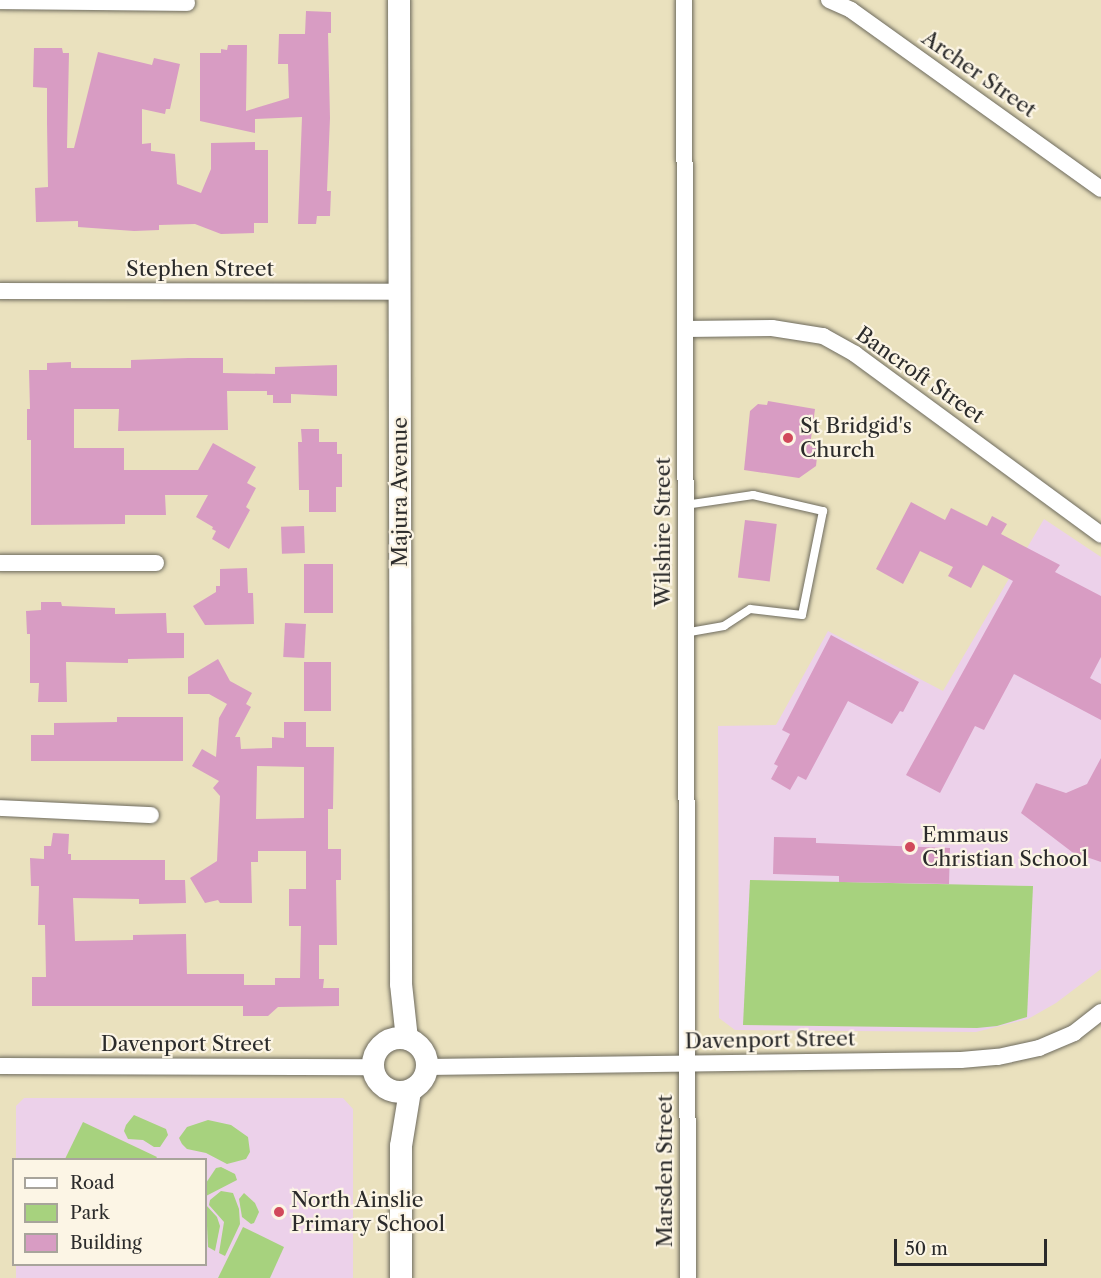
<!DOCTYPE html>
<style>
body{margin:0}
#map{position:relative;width:1101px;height:1278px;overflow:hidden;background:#eae1be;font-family:"Libre Caslon Text",serif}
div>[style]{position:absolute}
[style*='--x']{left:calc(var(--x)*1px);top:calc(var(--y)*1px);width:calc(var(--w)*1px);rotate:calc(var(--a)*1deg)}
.built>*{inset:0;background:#ecd1ea}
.green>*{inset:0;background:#a7d27e}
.building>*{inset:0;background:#d89cc3;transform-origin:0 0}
.roads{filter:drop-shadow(0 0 2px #6e6b5e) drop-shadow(0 0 2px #6e6b5e)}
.service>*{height:8px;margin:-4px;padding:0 4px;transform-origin:4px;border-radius:4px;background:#fff}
.minor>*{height:16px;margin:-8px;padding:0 8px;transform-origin:8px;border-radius:8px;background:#fff}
.secondary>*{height:22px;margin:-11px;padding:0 11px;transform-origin:11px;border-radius:11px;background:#fff}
.secondary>.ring{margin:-11px;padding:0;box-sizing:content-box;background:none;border:22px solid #fff;border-radius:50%}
.dots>*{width:16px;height:16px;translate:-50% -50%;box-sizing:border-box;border:3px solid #fcf5e5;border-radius:50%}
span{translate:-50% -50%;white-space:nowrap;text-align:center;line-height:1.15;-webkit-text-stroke:4.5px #fcf5e5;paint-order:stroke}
.street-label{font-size:21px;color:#2b2b2b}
.poi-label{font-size:21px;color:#2b2b2b}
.left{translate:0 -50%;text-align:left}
.legend{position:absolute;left:12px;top:1158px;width:195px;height:108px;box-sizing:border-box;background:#fcf5e5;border:2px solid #a8a49b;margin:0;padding:8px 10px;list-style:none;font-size:18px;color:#2b2b2b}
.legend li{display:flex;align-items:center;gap:12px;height:30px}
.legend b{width:30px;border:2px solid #a8a49b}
.scale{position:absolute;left:894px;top:1239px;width:153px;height:27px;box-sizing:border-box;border:3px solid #2b2b2b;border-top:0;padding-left:8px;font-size:18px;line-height:21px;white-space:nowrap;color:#2b2b2b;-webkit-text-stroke:4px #fcf5e5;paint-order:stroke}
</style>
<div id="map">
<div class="built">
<i style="clip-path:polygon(1044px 519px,1101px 557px,1101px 969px,1056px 1003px,1028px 1019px,976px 1032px,735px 1030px,719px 1018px,718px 726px,776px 725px,828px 631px,943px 691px)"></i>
<i style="clip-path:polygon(24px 1098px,343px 1098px,353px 1109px,353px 1278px,16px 1278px,16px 1265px,206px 1264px,206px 1160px,16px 1159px,16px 1106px)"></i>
</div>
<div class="green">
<i style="clip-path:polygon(750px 880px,1033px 886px,1027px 1017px,997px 1026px,977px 1028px,743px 1025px)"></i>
<i style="clip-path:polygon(134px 1115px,166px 1129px,168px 1135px,160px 1147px,154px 1147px,143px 1140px,128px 1139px,124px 1131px,126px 1125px)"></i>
<i style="clip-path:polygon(208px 1120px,231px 1125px,248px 1137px,250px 1152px,246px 1159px,227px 1164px,206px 1153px,187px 1149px,182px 1144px,179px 1138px,187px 1127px)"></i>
<i style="clip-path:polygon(83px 1122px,157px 1157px,155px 1160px,65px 1159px)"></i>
<i style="clip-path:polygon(221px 1167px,235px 1174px,237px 1180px,206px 1196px,206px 1183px,216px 1168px)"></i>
<i style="clip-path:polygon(221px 1191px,233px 1193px,239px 1209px,240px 1224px,225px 1256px,219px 1253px,224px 1222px,209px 1205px,210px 1200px)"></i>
<i style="clip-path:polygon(244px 1193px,255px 1203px,259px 1212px,254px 1223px,251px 1224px,242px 1217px,239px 1199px)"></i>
<i style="clip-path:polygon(206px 1205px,217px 1217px,220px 1226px,215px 1251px,208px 1247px)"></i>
<i style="clip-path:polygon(243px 1227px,284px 1247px,270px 1278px,218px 1278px)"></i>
</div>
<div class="building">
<i style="clip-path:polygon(306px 11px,331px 12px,331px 33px,328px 33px,330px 118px,327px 191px,331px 191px,330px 216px,317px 216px,316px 224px,298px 224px,302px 117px,255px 119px,255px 133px,200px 121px,200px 53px,221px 53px,221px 49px,227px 50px,228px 45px,247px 45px,246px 111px,289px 98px,288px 64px,278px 64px,279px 34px,305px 34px)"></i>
<i style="clip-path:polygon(34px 48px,62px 48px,63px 53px,69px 53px,67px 148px,74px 148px,98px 52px,152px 65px,154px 58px,180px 64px,170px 109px,166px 109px,165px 114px,142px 109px,142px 144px,151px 143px,151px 151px,175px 154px,177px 184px,201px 193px,211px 169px,211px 143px,255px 142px,255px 150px,268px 150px,268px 223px,254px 223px,254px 233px,221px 234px,195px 224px,159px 225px,159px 230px,134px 231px,78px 227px,78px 221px,36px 222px,35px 188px,48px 187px,47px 123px,47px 88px,33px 87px)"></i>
<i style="clip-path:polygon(188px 358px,223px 358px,223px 373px,275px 374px,275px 367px,337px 365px,337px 396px,291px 394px,291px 403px,273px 403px,273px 395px,267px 395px,267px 391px,227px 391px,228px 430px,118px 431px,119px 409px,74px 409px,74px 448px,124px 448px,124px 470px,198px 470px,213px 443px,256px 467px,247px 483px,256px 488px,246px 507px,250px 510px,229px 549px,212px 539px,216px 531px,212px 529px,213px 527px,196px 517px,208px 495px,165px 495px,166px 515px,125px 515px,125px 524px,31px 525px,31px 440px,27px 440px,27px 409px,30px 409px,29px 370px,47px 370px,47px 363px,71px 362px,71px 368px,131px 368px,131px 360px)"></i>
<i style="clip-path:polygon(768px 401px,815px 409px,810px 446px,818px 448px,816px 466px,799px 478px,744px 470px,750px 411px,758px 404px,767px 405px)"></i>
<i style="clip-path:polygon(301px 429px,319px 429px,319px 442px,337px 442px,337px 454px,342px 454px,342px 487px,336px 487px,336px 512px,309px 512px,309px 490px,299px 490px,298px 442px,302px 442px)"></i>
<i style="clip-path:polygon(911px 502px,945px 520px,951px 508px,987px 526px,992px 516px,1007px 524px,1001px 534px,1060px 565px,1055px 572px,1101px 596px,1101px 657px,1090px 678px,1101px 684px,1101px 720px,1014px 674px,984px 730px,975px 726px,940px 793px,906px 775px,1013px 581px,983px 565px,971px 588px,948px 576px,953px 567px,920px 551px,903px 584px,876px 569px)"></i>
<i style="left:745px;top:520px;width:32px;height:58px;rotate:7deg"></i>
<i style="left:304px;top:526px;width:27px;height:23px;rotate:88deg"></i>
<i style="left:304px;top:564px;width:29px;height:49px"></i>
<i style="clip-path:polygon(247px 568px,248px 593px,253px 593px,254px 624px,205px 625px,193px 606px,216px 592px,216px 586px,220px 586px,220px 569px)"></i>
<i style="clip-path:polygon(41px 602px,61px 602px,62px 606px,115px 608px,115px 614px,166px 613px,167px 633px,184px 633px,184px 658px,128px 659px,128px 663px,66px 662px,67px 702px,38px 702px,39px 683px,30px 683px,30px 634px,27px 634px,26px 611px,41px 610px)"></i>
<i style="left:285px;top:623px;width:21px;height:34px;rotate:3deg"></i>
<i style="clip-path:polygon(831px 635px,919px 682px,903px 712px,900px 711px,892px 724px,848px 701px,806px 780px,798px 776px,790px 790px,771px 779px,778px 766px,774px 764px,790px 734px,782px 730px)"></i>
<i style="clip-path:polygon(evenodd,218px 659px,230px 681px,252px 693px,246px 704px,251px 707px,235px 737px,240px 737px,241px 749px,272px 748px,272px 737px,284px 738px,284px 722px,306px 722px,306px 747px,334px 747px,333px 809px,328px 809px,328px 849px,341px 849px,341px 880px,336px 880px,337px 945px,319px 945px,319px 979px,324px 979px,323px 988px,339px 988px,339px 1006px,278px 1007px,268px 1016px,243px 1016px,243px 1006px,32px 1006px,32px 977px,46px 977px,45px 925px,38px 925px,39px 886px,31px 886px,30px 858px,44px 859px,44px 846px,51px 846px,53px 833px,69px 834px,68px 854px,71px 854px,71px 860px,165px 860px,165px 880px,185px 880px,186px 903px,139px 904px,139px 899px,73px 898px,75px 941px,133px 940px,133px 935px,186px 934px,187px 974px,244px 974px,244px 985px,275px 985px,275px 978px,300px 978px,301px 926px,289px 926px,289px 889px,306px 889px,306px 851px,258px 851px,258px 862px,251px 862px,252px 903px,220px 903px,218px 900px,205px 903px,190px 878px,217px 861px,220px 796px,213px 788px,219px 781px,192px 766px,202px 749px,216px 757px,219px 718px,227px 704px,209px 694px,188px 694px,188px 677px,218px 659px,257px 766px,304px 767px,304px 818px,256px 819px,257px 766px)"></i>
<i style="left:304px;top:662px;width:27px;height:49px"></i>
<i style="clip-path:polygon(117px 717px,183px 717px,183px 761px,31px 761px,31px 735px,54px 735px,54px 723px,117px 722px)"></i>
<i style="clip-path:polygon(1101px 758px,1101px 862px,1072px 852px,1021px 813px,1036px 783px,1066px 793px,1087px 784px)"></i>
<i style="clip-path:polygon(774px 837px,816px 838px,816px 843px,950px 848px,949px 884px,839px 882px,839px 876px,773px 874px)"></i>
</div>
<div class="roads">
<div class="service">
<i style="--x:685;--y:505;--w:69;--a:-8.4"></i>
<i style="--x:753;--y:495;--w:72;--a:12.9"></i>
<i style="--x:823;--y:511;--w:106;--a:101.4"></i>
<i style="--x:802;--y:615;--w:52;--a:-173.4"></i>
<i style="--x:750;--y:609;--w:31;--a:147"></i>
<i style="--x:724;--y:626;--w:39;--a:170"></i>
</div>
<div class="minor">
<i style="--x:684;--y:0;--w:1278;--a:89.82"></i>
<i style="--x:829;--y:0;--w:24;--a:24"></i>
<i style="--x:851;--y:10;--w:307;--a:35.6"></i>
<i style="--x:0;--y:1;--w:187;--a:0.6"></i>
<i style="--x:0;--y:291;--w:400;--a:0.1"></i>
<i style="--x:685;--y:329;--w:87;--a:-0.7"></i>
<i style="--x:772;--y:328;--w:52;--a:8.9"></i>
<i style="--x:823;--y:336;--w:37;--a:29"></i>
<i style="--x:855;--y:354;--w:305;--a:36.3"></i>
<i style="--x:0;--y:563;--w:156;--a:0"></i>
<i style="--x:0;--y:808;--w:151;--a:2.7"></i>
<i style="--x:0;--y:1066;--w:372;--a:0.2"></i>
<i style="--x:427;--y:1067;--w:534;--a:-0.75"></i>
<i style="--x:961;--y:1060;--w:37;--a:-5"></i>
<i style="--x:998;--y:1057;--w:42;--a:-12.4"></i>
<i style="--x:1039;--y:1048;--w:38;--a:-23"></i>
<i style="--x:1074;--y:1033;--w:34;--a:-38"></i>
</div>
<div class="secondary">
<i style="--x:399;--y:0;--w:984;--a:89.88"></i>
<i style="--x:401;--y:984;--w:55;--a:83.8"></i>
<i class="ring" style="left:373px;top:1038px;width:32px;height:32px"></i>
<i style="--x:401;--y:1278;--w:132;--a:-90"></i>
<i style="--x:401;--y:1146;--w:56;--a:-80.7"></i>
</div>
</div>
<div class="dots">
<i style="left:788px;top:438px;background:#d1495b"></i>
<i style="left:910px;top:847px;background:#d1495b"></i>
<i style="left:279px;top:1212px;background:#d1495b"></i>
</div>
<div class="street-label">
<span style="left:979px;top:74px;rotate:35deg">Archer Street</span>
<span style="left:200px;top:269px">Stephen Street</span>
<span style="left:920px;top:375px;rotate:35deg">Bancroft Street</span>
<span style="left:400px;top:492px;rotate:-90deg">Majura Avenue</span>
<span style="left:663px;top:532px;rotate:-90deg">Wilshire Street</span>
<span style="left:770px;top:1040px;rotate:-1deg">Davenport Street</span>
<span style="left:186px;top:1044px">Davenport Street</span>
<span style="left:665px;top:1171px;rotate:-90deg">Marsden Street</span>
</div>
<div class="poi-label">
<span class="left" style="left:800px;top:438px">St Bridgid's<br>Church</span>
<span class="left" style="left:922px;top:847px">Emmaus<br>Christian School</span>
<span class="left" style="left:291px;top:1212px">North Ainslie<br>Primary School</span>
</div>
<ul class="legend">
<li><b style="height:8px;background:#fff"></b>Road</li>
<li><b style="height:16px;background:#a7d27e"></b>Park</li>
<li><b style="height:16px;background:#d89cc3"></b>Building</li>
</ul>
<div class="scale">50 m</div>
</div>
